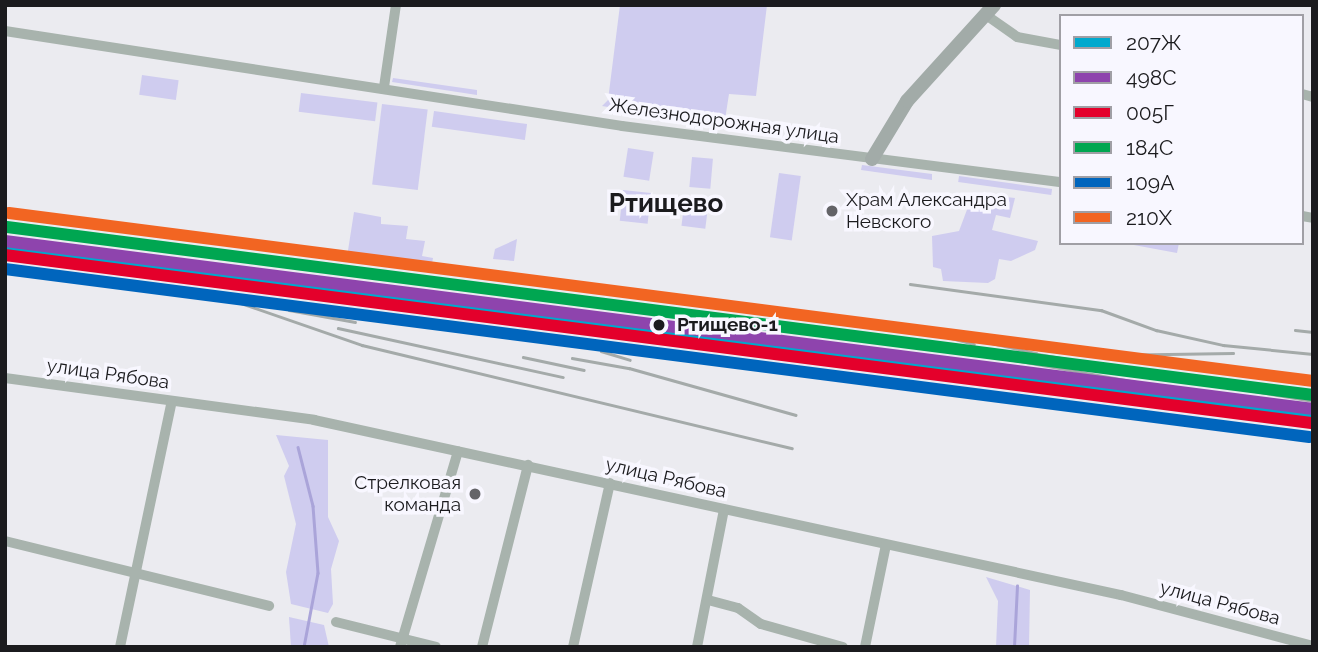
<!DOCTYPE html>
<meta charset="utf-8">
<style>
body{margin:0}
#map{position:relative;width:1318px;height:652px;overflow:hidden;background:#ebebf0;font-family:Raleway,sans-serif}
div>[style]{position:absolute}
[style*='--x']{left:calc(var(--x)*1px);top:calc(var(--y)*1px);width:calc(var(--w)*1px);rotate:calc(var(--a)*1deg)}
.green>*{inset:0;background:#cfccef;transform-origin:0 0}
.stream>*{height:2.5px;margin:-1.25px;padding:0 1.25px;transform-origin:1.25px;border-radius:1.25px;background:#aaa4d9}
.minor>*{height:10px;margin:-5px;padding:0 5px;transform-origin:5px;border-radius:5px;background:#a8b3ad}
.major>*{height:14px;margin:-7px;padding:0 7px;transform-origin:7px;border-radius:7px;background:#a2aba8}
.rail>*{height:2.5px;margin:-1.25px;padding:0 1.25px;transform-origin:1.25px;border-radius:1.25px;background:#a4aaa9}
.rail-1>*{height:12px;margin:-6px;padding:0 6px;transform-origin:6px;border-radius:6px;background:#00a9ce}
.rail-2>*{height:12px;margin:-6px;padding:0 6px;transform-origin:6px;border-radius:6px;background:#8e44ad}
.rail-3>*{height:12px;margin:-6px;padding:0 6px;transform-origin:6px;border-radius:6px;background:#e4002b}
.rail-4>*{height:12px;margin:-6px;padding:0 6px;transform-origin:6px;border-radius:6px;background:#00a651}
.rail-5>*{height:12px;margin:-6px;padding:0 6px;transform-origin:6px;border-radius:6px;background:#0065bd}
.rail-6>*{height:12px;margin:-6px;padding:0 6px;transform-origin:6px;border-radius:6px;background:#f26522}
.dots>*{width:19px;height:19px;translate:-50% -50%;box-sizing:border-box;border:4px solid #f8f7ff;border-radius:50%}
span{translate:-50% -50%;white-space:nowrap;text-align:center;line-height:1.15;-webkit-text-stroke:7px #f8f7ff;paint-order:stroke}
.street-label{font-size:19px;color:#1b1b1e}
.poi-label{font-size:19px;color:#1b1b1e}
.left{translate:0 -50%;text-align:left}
.right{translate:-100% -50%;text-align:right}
.stop-label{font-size:19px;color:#1b1b1e;font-weight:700}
.district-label{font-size:26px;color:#1b1b1e;font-weight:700}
.frame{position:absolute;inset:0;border:7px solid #1b1b1e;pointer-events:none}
.legend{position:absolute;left:1059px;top:14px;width:245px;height:231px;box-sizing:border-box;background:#f8f7ff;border:2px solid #a09fa5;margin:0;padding:9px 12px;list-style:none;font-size:21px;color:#1b1b1e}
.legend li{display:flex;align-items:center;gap:14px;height:35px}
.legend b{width:35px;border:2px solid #a09fa5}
</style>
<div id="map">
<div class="green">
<i style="clip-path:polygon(620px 5px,767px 5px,756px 96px,729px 94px,724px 126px,602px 106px,608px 100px)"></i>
<i style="left:142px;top:75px;width:37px;height:20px;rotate:8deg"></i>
<i style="clip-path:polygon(393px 78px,477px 90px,477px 95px,392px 82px)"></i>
<i style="left:301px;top:93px;width:77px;height:19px;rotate:7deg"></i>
<i style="left:382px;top:104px;width:46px;height:81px;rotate:7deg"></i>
<i style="left:434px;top:111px;width:94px;height:16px;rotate:8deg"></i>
<i style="left:628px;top:148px;width:26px;height:29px;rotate:9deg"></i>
<i style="left:692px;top:157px;width:21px;height:30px;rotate:5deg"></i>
<i style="clip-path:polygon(862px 165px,932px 174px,932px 180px,861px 170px)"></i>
<i style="left:779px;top:173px;width:22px;height:65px;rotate:8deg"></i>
<i style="left:959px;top:176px;width:94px;height:6px;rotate:8deg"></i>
<i style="left:623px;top:190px;width:28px;height:31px;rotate:6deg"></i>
<i style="clip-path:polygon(971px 193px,1015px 198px,1010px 218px,996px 215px,992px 230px,1038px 241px,1035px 250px,1011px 261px,999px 259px,995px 279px,988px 283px,943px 281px,941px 269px,933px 267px,932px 236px,959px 231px,968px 207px,972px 207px)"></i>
<i style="left:685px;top:197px;width:24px;height:29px;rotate:7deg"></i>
<i style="clip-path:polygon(354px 212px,381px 217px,381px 224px,408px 226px,406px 239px,425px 241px,422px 256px,433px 258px,431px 269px,347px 257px)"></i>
<i style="clip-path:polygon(517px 239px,514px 261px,493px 259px,495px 249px)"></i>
<i style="clip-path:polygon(1123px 243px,1179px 243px,1177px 253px)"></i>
<i style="clip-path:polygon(276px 435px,328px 440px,328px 517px,339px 541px,331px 569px,333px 604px,328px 613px,291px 604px,286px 572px,296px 524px,284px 476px,289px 466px)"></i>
<i style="clip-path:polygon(986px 577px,1030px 590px,1029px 647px,996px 647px,998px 601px)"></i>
<i style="clip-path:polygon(289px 617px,324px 625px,329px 647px,291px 647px)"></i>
</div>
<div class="stream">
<i style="--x:298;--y:447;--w:61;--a:75.7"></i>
<i style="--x:313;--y:506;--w:67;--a:85.7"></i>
<i style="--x:318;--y:573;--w:75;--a:100.7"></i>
<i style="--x:1014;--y:647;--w:61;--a:-87.2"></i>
</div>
<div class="minor">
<i style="--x:986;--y:15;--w:38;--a:35"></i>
<i style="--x:1017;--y:37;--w:45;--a:10.3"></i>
<i style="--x:5;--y:31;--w:624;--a:8.75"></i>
<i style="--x:622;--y:126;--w:443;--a:7.3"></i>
<i style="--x:384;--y:87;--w:83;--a:-81.7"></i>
<i style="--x:1302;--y:94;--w:11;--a:15"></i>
<i style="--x:1302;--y:216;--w:11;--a:10"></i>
<i style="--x:5;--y:378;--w:312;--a:7.7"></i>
<i style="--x:314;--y:420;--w:826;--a:12.24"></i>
<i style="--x:1121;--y:595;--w:199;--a:14.9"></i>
<i style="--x:5;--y:541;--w:272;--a:13.8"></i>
<i style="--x:708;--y:600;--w:31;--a:15"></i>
<i style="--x:738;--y:608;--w:28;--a:35"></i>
<i style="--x:761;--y:624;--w:85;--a:15.7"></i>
<i style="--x:336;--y:622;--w:103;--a:14"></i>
<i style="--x:120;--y:647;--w:251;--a:-78.1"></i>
<i style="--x:400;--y:647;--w:204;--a:-73.5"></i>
<i style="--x:482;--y:647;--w:188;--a:-75.8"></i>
<i style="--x:573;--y:647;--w:168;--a:-77.3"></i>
<i style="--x:697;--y:647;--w:140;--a:-78.9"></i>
<i style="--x:865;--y:647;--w:104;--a:-78.4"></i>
</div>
<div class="major">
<i style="--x:872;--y:159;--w:68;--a:-58.9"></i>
<i style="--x:907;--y:101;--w:130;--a:-47.8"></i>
</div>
<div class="rail">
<i style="--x:5;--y:228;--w:945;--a:7.24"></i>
<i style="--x:942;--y:347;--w:301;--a:10.2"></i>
<i style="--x:5;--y:254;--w:717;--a:7.21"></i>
<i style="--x:910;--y:284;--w:193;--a:7.8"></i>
<i style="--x:1101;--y:310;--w:59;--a:20"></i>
<i style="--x:1156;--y:330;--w:69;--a:12.6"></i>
<i style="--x:1223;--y:345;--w:90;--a:5.7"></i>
<i style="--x:209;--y:292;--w:162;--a:19.1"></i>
<i style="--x:362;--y:345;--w:442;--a:13.5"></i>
<i style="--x:289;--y:310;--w:67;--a:10.3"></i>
<i style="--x:833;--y:316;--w:77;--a:8.2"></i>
<i style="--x:909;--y:327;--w:67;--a:14.7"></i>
<i style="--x:338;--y:328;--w:230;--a:12.3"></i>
<i style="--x:1295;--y:330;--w:18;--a:6"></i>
<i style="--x:965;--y:337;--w:73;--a:12.7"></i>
<i style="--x:601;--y:351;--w:30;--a:17"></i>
<i style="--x:1026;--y:352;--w:291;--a:9.7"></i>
<i style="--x:1103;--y:355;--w:130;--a:-0.9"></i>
<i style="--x:523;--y:357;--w:62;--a:12"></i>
<i style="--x:572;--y:358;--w:58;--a:10"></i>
<i style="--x:629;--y:368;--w:173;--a:15.7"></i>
</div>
<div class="rail-1">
<i style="--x:5;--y:249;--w:1318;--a:7.15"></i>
</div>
<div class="rail-2">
<i style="--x:5;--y:241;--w:1319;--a:7.32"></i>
</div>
<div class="rail-3">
<i style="--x:5;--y:255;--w:1317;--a:7.33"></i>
</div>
<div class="rail-4">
<i style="--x:7;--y:227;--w:1317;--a:7.33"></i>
</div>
<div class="rail-5">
<i style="--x:5;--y:269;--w:1315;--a:7.34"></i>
</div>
<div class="rail-6">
<i style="--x:9;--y:213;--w:1315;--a:7.34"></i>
</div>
<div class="dots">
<i style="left:832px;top:211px;background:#646468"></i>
<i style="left:659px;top:325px;background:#1b1b1e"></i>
<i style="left:475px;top:494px;background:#646468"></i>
</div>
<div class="street-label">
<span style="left:724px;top:121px;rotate:8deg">Железнодорожная улица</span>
<span style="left:108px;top:374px;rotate:8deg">улица Рябова</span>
<span style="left:666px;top:478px;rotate:13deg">улица Рябова</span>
<span style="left:1220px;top:603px;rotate:15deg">улица Рябова</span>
</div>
<div class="poi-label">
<span class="left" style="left:846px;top:211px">Храм Александра<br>Невского</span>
<span class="right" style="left:461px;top:494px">Стрелковая<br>команда</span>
</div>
<div class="stop-label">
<span class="left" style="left:677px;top:325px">Ртищево-1</span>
</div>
<div class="district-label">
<span style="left:666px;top:204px">Ртищево</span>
</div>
<div class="frame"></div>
<ul class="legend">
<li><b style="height:9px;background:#00a9ce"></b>207Ж</li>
<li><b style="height:9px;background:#8e44ad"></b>498С</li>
<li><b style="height:9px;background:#e4002b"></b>005Г</li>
<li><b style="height:9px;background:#00a651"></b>184С</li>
<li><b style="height:9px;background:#0065bd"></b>109А</li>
<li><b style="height:9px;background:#f26522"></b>210Х</li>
</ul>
</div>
